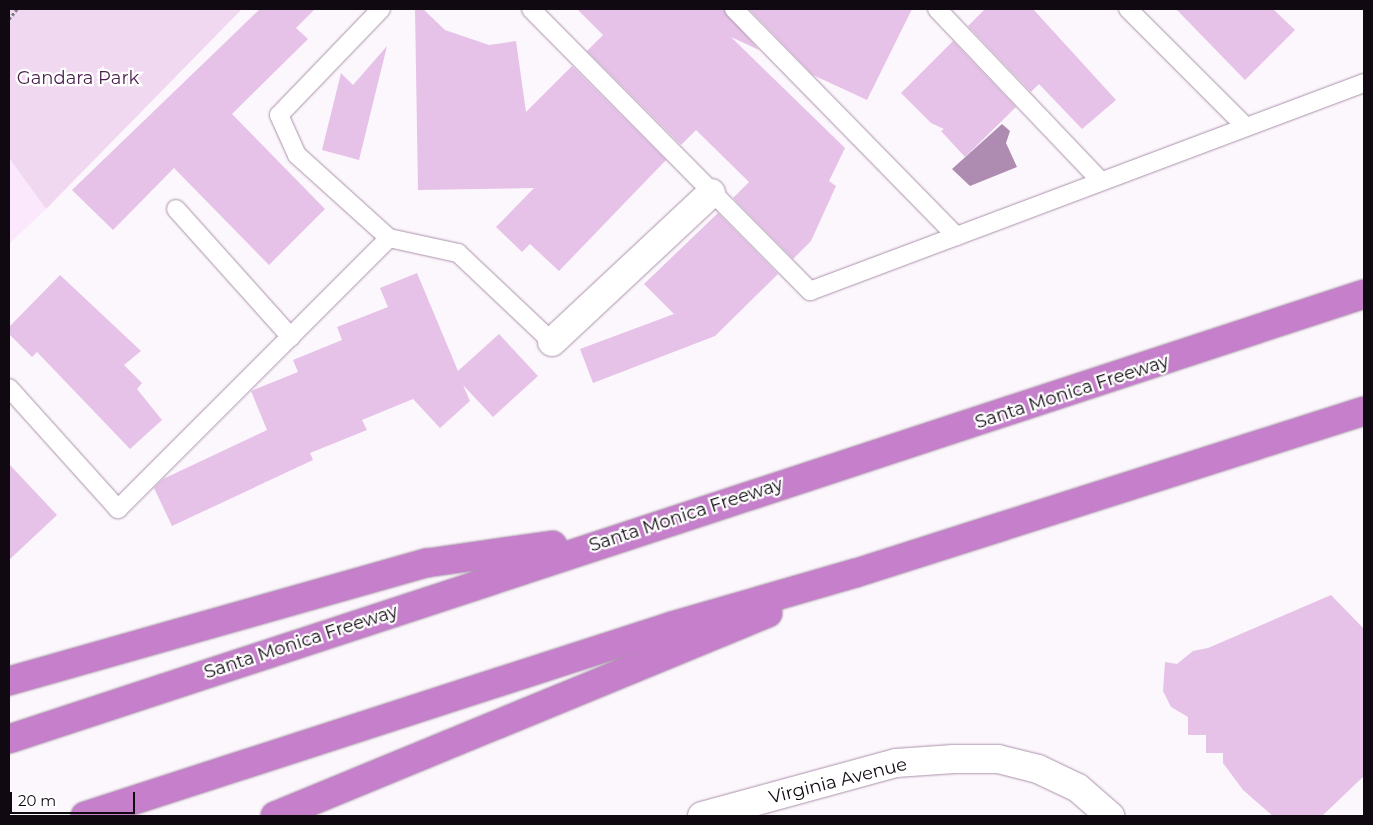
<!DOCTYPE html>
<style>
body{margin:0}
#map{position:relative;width:1373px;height:825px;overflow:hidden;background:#fcf7fc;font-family:Montserrat,sans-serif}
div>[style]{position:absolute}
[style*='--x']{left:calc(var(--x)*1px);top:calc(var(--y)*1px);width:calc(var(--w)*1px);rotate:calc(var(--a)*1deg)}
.built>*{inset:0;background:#fbe8fd}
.green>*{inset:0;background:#f0d8f1}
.water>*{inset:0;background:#ae8bb0}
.building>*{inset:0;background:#e6c1e8}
.path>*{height:3px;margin-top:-1.5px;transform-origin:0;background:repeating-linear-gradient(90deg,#857e85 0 2.5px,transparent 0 5px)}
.roads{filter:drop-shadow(0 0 1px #aa91ab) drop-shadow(0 0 1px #aa91ab)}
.service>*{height:18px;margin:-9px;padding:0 9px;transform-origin:9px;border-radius:9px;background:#fff}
.minor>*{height:28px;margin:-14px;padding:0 14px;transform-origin:14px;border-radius:14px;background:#fff}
.motorway>*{height:28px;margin:-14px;padding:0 14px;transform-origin:14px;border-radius:14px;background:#c57fcb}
span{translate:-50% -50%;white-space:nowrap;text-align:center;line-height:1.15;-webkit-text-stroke:4.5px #fff;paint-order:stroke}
.park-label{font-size:18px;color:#4a1f4e}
.street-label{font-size:18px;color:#110912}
.frame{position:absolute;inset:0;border:10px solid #110912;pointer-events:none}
.scale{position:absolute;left:10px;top:792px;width:125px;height:22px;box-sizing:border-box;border:2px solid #110912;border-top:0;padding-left:6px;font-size:15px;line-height:18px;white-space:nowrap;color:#110912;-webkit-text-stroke:4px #fff;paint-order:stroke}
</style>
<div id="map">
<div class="built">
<i style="clip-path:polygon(9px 158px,46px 209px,9px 244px)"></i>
</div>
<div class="green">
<i style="clip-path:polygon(9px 9px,242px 9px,46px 209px,9px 158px)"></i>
</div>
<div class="water">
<i style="clip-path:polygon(1002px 124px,1010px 131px,1006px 143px,1017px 167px,970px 186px,952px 169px)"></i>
</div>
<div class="building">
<i style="clip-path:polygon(260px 9px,315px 9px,296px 28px,308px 39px,232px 114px,325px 209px,269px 265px,174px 168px,113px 230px,72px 190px)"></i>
<i style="clip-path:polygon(415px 9px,423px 9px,445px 30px,489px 45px,516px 41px,526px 112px,572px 66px,666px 160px,559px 271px,530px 244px,522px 252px,496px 227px,534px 188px,418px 190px)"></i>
<i style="clip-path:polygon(577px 9px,724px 9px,759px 50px,731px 37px,845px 148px,829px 181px,836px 186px,811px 241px,793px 259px,733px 198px,749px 182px,696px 130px,681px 145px,587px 51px,603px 35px)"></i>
<i style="clip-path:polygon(749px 9px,912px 9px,867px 100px,813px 75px)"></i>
<i style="clip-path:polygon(985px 9px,1033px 9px,1116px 100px,1082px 129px,1039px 84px,1031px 92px,968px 26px)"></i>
<i style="clip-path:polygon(1176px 9px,1273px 9px,1295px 30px,1245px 80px)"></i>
<i style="clip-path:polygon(953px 41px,1016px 107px,965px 157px,941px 131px,944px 129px,931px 123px,901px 93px)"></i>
<i style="clip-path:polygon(387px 46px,359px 160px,322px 150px,341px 73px,353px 85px)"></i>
<i style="clip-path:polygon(718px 213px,778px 274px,715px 336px,593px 383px,580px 349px,674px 314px,644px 284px)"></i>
<i style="clip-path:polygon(417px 273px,458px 371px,499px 334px,538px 376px,493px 417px,463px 385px,470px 401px,440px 428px,413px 399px,362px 420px,367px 430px,310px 453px,313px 460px,172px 526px,154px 488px,163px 479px,267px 430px,251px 391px,298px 372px,293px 360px,342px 340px,337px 327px,388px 307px,380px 288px)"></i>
<i style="clip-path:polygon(60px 275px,141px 351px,124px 365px,142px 383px,137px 389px,162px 420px,130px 449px,37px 352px,32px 357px,9px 334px,9px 327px)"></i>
<i style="clip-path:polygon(9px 464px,57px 515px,9px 560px)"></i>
<i style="clip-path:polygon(1331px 595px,1364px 629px,1364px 776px,1322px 816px,1273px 816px,1243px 790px,1223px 763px,1223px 753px,1206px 753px,1206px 735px,1188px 735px,1188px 717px,1171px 707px,1163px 691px,1165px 662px,1177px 664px,1193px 651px,1208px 648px)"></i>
</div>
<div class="path">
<i style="--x:9;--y:19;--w:13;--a:-51"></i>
</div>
<div class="roads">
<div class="service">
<i style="--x:381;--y:9;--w:147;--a:133.9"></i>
<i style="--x:279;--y:115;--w:44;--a:65.8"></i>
<i style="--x:297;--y:155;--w:124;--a:42.1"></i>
<i style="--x:389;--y:238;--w:71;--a:12.3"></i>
<i style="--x:458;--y:253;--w:129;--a:43.4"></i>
<i style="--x:531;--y:9;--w:397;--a:45.3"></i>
<i style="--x:810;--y:291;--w:592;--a:-20.58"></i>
<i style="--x:734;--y:9;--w:318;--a:45.6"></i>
<i style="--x:937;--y:9;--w:238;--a:46.4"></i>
<i style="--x:1128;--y:9;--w:165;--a:45"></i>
<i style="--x:176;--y:209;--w:172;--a:48.1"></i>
<i style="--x:9;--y:388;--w:163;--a:48"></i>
<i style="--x:118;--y:509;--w:383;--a:-45"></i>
</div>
<div class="minor">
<i style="--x:552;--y:342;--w:218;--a:-43.1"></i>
<i style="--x:702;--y:816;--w:201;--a:-15.3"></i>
<i style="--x:896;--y:763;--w:58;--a:-3.9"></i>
<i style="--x:954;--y:759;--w:44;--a:0"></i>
<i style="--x:998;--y:759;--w:41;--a:14"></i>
<i style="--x:1038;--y:769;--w:44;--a:25.4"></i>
<i style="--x:1078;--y:788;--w:43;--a:41.2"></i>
</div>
<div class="motorway">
<i style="--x:9;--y:681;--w:434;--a:-15.8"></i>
<i style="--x:427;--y:563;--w:127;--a:-8.1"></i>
<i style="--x:9;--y:739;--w:1426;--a:-18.18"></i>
<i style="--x:85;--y:816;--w:617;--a:-17.94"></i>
<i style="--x:672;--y:626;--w:191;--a:-16.1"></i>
<i style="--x:856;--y:573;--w:533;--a:-17.69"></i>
<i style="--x:275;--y:816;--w:533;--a:-22.38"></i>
</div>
</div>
<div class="park-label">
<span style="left:78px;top:78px">Gandara Park</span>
</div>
<div class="street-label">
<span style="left:1072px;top:392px;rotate:-18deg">Santa Monica Freeway</span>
<span style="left:686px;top:515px;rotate:-18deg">Santa Monica Freeway</span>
<span style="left:301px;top:642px;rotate:-18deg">Santa Monica Freeway</span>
<span style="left:838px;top:781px;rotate:-14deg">Virginia Avenue</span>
</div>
<div class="frame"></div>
<div class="scale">20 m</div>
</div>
